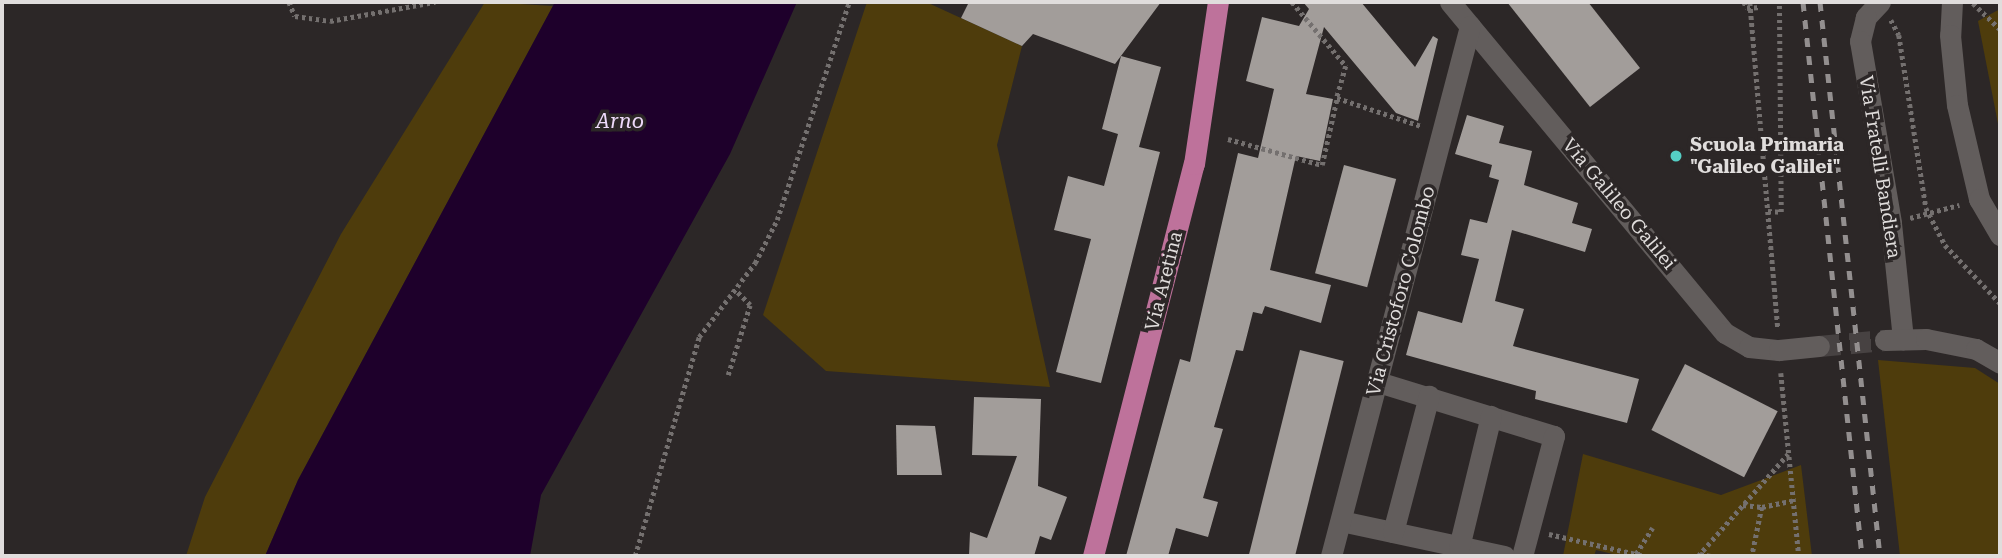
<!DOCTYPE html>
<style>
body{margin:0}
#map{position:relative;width:2002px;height:558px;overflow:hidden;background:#2c2727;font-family:"Roboto Serif",serif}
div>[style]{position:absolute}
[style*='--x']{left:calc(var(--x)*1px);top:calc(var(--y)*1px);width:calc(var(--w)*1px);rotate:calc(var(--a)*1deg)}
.green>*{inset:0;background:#4e3c0c}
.water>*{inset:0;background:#1e002b}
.building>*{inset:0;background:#a29d9a;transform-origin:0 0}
.minor-tunnel>*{height:21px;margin-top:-10.5px;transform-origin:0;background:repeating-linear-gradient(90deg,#474242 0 21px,transparent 0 31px)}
.path>*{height:4.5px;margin-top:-2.25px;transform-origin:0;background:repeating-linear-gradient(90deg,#74706f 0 3.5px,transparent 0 7px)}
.minor>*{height:21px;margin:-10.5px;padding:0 10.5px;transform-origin:10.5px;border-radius:10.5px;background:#625d5c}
.major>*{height:21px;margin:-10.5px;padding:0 10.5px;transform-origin:10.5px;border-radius:10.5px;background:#be729b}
.rail>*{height:5px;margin-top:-2.5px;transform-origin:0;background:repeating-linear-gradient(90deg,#938f8f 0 9px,transparent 0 18px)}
.dots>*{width:19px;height:19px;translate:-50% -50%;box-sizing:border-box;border:4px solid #2c2727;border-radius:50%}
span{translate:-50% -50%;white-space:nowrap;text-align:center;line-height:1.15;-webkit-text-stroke:7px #2c2727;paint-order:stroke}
.poi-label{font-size:19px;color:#e0dddc;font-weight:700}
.left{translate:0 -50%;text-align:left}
.street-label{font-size:19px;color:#e0dddc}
.water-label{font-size:21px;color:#eedafa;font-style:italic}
.frame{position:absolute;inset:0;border:4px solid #e0dddc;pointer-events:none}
</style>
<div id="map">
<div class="green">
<i style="clip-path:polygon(485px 2px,553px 6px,298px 480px,265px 556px,186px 556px,205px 497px,341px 234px)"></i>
<i style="clip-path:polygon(867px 2px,926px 2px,1022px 46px,997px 145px,1050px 387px,826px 371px,763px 315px)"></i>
<i style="clip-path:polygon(2000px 9px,2000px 134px,1978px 21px)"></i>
<i style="clip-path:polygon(1878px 360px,1975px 368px,2000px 384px,2000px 556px,1900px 556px)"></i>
<i style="clip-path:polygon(1583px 454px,1721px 495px,1801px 465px,1812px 556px,1621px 556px,1596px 550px,1594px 556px,1563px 556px)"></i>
</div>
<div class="water">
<i style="clip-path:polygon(555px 2px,797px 2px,730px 154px,541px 495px,530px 556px,265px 556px,298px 480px)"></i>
</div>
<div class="building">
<i style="clip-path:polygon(969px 2px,1161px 2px,1115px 64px,1033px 34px,1022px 46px,961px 18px)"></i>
<i style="clip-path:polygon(1303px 2px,1361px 2px,1415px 67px,1433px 36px,1438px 39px,1418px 121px,1396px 113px,1324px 27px,1306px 94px,1333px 99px,1320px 161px,1296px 156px,1270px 270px,1331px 285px,1321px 323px,1265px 306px,1262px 314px,1253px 312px,1243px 351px,1236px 350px,1214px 427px,1223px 429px,1203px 498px,1218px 502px,1208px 537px,1176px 528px,1168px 556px,1126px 556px,1180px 359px,1190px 362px,1238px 153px,1258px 158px,1274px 89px,1246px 81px,1262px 17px,1299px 26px,1309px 9px)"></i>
<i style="clip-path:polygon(1507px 2px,1588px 2px,1640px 68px,1590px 107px)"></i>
<i style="clip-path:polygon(1121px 56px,1161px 67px,1139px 147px,1160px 152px,1101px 383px,1056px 372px,1091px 239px,1054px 230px,1068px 176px,1104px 186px,1118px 134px,1102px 129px)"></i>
<i style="clip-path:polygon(1467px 115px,1504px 126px,1499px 143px,1532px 151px,1524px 185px,1578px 203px,1572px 223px,1592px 229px,1585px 252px,1512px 230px,1495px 301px,1524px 309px,1513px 346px,1639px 379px,1627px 423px,1535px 399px,1536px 391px,1406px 355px,1418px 311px,1462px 323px,1479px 259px,1461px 255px,1470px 219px,1487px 223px,1499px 180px,1489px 177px,1492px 165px,1455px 154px)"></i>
<i style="left:1344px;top:165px;width:54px;height:112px;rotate:15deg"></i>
<i style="left:1300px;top:350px;width:45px;height:213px;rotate:14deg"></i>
<i style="left:1685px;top:364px;width:104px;height:74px;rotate:27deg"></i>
<i style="clip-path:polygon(974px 397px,1041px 399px,1038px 486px,1067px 497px,1051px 540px,1040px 536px,1034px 556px,969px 556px,970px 532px,987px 538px,1017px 456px,972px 455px)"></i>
<i style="clip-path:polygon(896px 425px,935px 426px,942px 475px,897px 475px)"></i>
</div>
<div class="minor-tunnel">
<i style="--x:1819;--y:346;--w:66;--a:-5.2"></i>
</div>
<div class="path">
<i style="--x:289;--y:2;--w:15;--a:67"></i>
<i style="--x:295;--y:16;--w:35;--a:8"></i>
<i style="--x:330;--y:21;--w:107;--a:-10.3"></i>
<i style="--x:1292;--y:2;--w:84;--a:49.8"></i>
<i style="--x:1346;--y:66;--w:33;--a:106"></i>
<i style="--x:1744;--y:2;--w:7;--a:63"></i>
<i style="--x:1747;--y:8;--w:13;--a:-4"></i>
<i style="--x:1750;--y:2;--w:328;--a:85.1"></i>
<i style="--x:1973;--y:3;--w:37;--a:44"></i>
<i style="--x:1891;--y:20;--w:17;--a:62"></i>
<i style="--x:1899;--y:35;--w:175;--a:81.1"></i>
<i style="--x:1926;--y:208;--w:42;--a:62.8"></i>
<i style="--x:1945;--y:245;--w:80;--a:46.5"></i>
<i style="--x:1228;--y:139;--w:98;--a:15.5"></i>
<i style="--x:1322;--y:165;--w:69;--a:-77.4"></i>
<i style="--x:1337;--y:98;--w:89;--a:18.4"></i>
<i style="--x:1768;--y:211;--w:13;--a:4"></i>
<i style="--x:1781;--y:212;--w:210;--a:-90.5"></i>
<i style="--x:1910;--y:218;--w:51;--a:-14.9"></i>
<i style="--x:1781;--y:373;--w:184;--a:84.4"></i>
<i style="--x:728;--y:375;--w:73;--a:-72.6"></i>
<i style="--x:750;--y:305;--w:21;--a:-135"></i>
<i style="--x:1743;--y:505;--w:19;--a:6"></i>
<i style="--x:1762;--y:507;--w:50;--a:101.5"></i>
<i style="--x:1762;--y:507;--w:33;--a:-12"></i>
<i style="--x:1549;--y:534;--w:98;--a:13"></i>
<i style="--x:1636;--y:554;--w:31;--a:-58"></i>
<i style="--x:1700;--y:554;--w:11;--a:10"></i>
<i style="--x:635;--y:556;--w:228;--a:-73.7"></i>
<i style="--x:699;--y:337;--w:93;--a:-52.9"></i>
<i style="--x:755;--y:263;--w:48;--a:-62.9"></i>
<i style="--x:777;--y:220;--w:230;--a:-71.7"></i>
<i style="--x:1698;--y:556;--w:136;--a:-48.6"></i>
</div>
<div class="minor">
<i style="--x:1450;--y:2;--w:430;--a:50.3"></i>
<i style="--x:1725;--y:333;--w:28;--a:30"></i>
<i style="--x:1749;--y:347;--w:30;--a:6"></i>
<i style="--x:1779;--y:350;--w:40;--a:-5.7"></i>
<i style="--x:1880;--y:2;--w:21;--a:133"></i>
<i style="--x:1866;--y:17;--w:25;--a:104"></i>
<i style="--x:1860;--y:41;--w:185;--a:80.3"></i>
<i style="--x:1891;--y:223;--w:117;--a:84.1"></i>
<i style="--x:1952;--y:2;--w:33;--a:93"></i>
<i style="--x:1950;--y:35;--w:70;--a:84.3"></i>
<i style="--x:1957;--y:105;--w:97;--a:76.8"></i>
<i style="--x:1979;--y:199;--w:42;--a:59.7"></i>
<i style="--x:1885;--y:340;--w:41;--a:-1.4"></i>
<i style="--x:1926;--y:339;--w:51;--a:11.3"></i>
<i style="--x:1976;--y:349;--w:28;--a:30"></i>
<i style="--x:1378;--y:382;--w:184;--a:17.1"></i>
<i style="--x:1554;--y:436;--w:124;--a:104.9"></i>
<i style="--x:1341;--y:521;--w:167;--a:12.1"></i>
<i style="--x:1393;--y:532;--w:141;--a:-75.2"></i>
<i style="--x:1459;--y:547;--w:135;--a:-76.3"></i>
<i style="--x:1331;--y:556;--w:548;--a:-75.3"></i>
</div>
<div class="major">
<i style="--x:1093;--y:556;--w:405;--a:-75.6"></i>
<i style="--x:1194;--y:164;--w:164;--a:-81.6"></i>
</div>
<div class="rail">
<i style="--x:1803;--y:2;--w:557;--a:83.92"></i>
<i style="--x:1820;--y:2;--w:557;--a:83.82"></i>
</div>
<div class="dots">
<i style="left:1676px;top:156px;background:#55cec4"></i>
</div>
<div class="poi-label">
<span class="left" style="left:1690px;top:156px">Scuola Primaria<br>"Galileo Galilei"</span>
</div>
<div class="street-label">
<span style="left:1880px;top:167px;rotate:81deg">Via Fratelli Bandiera</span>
<span style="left:1619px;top:204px;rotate:50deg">Via Galileo Galilei</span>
<span style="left:1164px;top:281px;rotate:-76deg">Via Aretina</span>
<span style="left:1401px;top:291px;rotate:-75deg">Via Cristoforo Colombo</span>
</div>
<div class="water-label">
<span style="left:620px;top:121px">Arno</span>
</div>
<div class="frame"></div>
</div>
